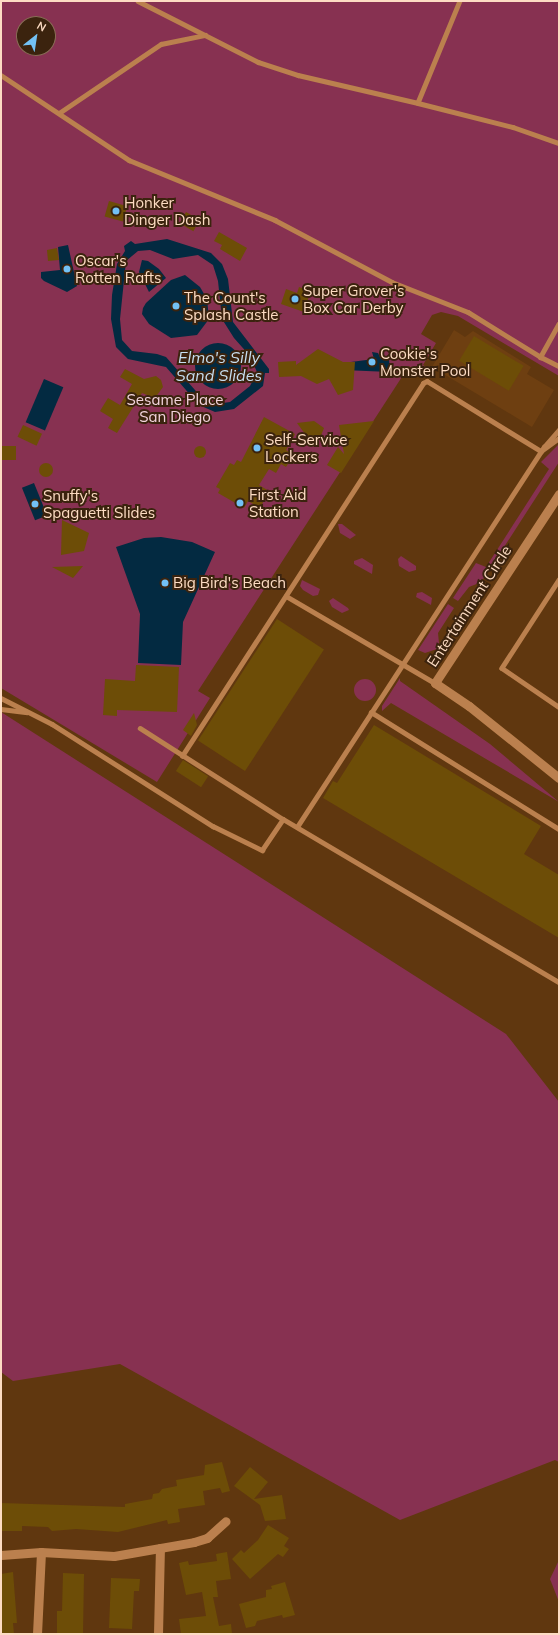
<!DOCTYPE html>
<style>
body{margin:0}
#map{position:relative;width:560px;height:1635px;overflow:hidden;background:#60370f;font-family:Mulish,sans-serif}
div>[style]{position:absolute}
[style*='--x']{left:calc(var(--x)*1px);top:calc(var(--y)*1px);width:calc(var(--w)*1px);rotate:calc(var(--a)*1deg)}
.built>*{inset:0;background:#6e3f11}
.green>*{inset:0;background:#873151}
.round{border-radius:50%}
.water>*{inset:0;background:#032a41;transform-origin:0 0}
.building>*{inset:0;background:#6d4d07;transform-origin:0 0}
.service>*{height:4.5px;margin:-2.25px;padding:0 2.25px;transform-origin:2.25px;border-radius:2.25px;background:#bb804e}
.minor>*{height:9px;margin:-4.5px;padding:0 4.5px;transform-origin:4.5px;border-radius:4.5px;background:#bb804e}
.dots>*{width:11px;height:11px;translate:-50% -50%;box-sizing:border-box;border:2px solid #3b230e;border-radius:50%}
span{translate:-50% -50%;white-space:nowrap;text-align:center;line-height:1.15;-webkit-text-stroke:4px #3b230e;paint-order:stroke}
.poi-label{font-size:15px;color:#fddcc3}
.left{translate:0 -50%;text-align:left}
.park-label{font-size:15px;color:#f3d4dd}
.street-label{font-size:15px;color:#fddcc3}
.water-label{font-size:16px;color:#c6def0;font-style:italic}
.frame{position:absolute;inset:0;border:2px solid #fddcc3;pointer-events:none}
.north{position:absolute;left:16px;top:16px;width:40px;height:40px;box-sizing:border-box;background:#3b230e;border:1px solid #896d56;border-radius:50%;rotate:30deg;font-size:11px;font-weight:700;line-height:16px;text-align:center;color:#fddcc3}
.north::after{content:'';display:block;margin:auto;width:14px;height:18px;background:#73c1f5;clip-path:polygon(50% 0,100% 100%,50% 72%,0 100%)}
</style>
<div id="map">
<div class="built">
<i style="clip-path:polygon(454px 330px,465px 337px,473px 331px,531px 367px,527px 374px,554px 390px,532px 427px,432px 367px)"></i>
</div>
<div class="green">
<i style="clip-path:polygon(evenodd,1px 1px,559px 1px,559px 376px,458px 316px,441px 312px,432px 315px,421px 334px,436px 343px,423px 365px,426px 367px,422px 374px,409px 366px,198px 691px,210px 698px,157px 782px,1px 688px,1px 1px,24px 24px,48px 24px,48px 48px,24px 48px,24px 24px)"></i>
<i style="clip-path:polygon(559px 444px,559px 462px,484px 578px,479px 583px,469px 587px,458px 601px,453px 598px,476px 563px,486px 567px,549px 469px,541px 462px)"></i>
<i style="clip-path:polygon(338px 524px,342px 524px,356px 535px,350px 539px,340px 533px)"></i>
<i style="clip-path:polygon(401px 556px,416px 566px,416px 570px,409px 572px,399px 566px,398px 559px)"></i>
<i style="clip-path:polygon(362px 558px,373px 565px,372px 574px,354px 564px,354px 561px)"></i>
<i style="clip-path:polygon(302px 580px,320px 589px,318px 595px,313px 596px,303px 590px,300px 586px)"></i>
<i style="clip-path:polygon(422px 592px,432px 598px,431px 605px,416px 597px,417px 593px)"></i>
<i style="clip-path:polygon(333px 598px,348px 608px,349px 610px,342px 613px,332px 607px,329px 601px)"></i>
<i style="clip-path:polygon(448px 604px,454px 608px,438px 633px,439px 643px,437px 649px,425px 653px,418px 650px)"></i>
<i style="clip-path:polygon(400px 678px,400px 681px,490px 744px,559px 802px,391px 703px,382px 711px,382px 706px)"></i>
<i class="round" style="left:354px;top:679px;width:22px;height:22px"></i>
<i style="clip-path:polygon(1px 712px,506px 1034px,559px 1102px,559px 1462px,555px 1460px,400px 1520px,120px 1364px,13px 1381px,1px 1372px)"></i>
<i style="clip-path:polygon(559px 1560px,559px 1602px,550px 1579px)"></i>
</div>
<div class="water">
<i style="clip-path:polygon(evenodd,167px 239px,211px 253px,222px 264px,228px 279px,233px 322px,269px 369px,269px 373px,265px 373px,263px 386px,234px 409px,215px 412px,199px 405px,166px 367px,128px 359px,116px 347px,111px 319px,112px 295px,117px 264px,125px 251px,124px 246px,131px 241px,135px 244px,167px 239px,150px 250px,173px 259px,198px 255px,213px 265px,218px 281px,222px 319px,234px 338px,250px 356px,257px 372px,250px 386px,230px 402px,216px 404px,202px 398px,166px 357px,157px 354px,132px 351px,122px 340px,120px 319px,126px 261px,138px 251px,150px 250px)"></i>
<i style="clip-path:polygon(68px 245px,77px 286px,67px 292px,44px 281px,41px 278px,41px 272px,60px 270px,58px 247px)"></i>
<i style="clip-path:polygon(142px 260px,148px 261px,159px 269px,166px 278px,149px 292px,139px 272px)"></i>
<i style="clip-path:polygon(185px 275px,200px 287px,207px 299px,209px 319px,197px 335px,171px 338px,149px 324px,142px 314px,143px 308px,146px 303px,171px 280px)"></i>
<i class="round" style="left:195px;top:343px;width:46px;height:46px"></i>
<i style="clip-path:polygon(372px 352px,378px 353px,381px 359px,389px 359px,390px 372px,343px 370px,317px 383px,312px 380px,343px 363px,374px 359px)"></i>
<i style="left:44px;top:379px;width:21px;height:47px;rotate:23deg"></i>
<i style="left:34px;top:483px;width:35px;height:13px;rotate:68deg"></i>
<i style="clip-path:polygon(161px 537px,192px 542px,215px 552px,183px 622px,181px 665px,138px 663px,140px 614px,116px 547px,144px 538px)"></i>
</div>
<div class="building">
<i style="left:109px;top:201px;width:19px;height:16px;rotate:16deg"></i>
<i style="left:186px;top:212px;width:16px;height:13px;rotate:30deg"></i>
<i style="clip-path:polygon(219px 232px,247px 248px,240px 261px,220px 249px,222px 245px,214px 241px)"></i>
<i style="clip-path:polygon(57px 248px,59px 260px,48px 261px,47px 250px)"></i>
<i style="clip-path:polygon(299px 287px,308px 290px,307px 292px,310px 293px,304px 312px,281px 304px,286px 289px,297px 293px)"></i>
<i style="left:474px;top:336px;width:58px;height:29px;rotate:31deg"></i>
<i style="clip-path:polygon(318px 349px,343px 362px,355px 362px,353px 390px,338px 395px,329px 379px,317px 384px,301px 376px,279px 377px,278px 362px,296px 361px,296px 365px)"></i>
<i style="clip-path:polygon(125px 369px,144px 379px,156px 376px,161px 380px,163px 387px,155px 398px,142px 393px,117px 433px,108px 428px,113px 419px,100px 411px,108px 398px,120px 405px,132px 384px,120px 377px)"></i>
<i style="clip-path:polygon(264px 417px,295px 434px,286px 450px,294px 455px,286px 467px,281px 464px,276px 473px,269px 469px,259px 485px,269px 491px,260px 508px,248px 501px,244px 508px,218px 493px,220px 489px,216px 487px,230px 463px,234px 465px,237px 460px,241px 462px)"></i>
<i style="clip-path:polygon(314px 421px,324px 428px,320px 438px,314px 440px,308px 438px,297px 423px)"></i>
<i style="clip-path:polygon(374px 421px,341px 473px,327px 465px,338px 447px,344px 454px,339px 425px)"></i>
<i style="left:23px;top:425px;width:21px;height:13px;rotate:25deg"></i>
<i class="round" style="left:194px;top:446px;width:12px;height:12px"></i>
<i style="left:1px;top:446px;width:15px;height:14px"></i>
<i class="round" style="left:39px;top:463px;width:14px;height:14px"></i>
<i style="clip-path:polygon(62px 520px,89px 533px,84px 551px,61px 555px)"></i>
<i style="clip-path:polygon(83px 566px,73px 578px,52px 567px)"></i>
<i style="left:277px;top:619px;width:56px;height:145px;rotate:33deg"></i>
<i style="clip-path:polygon(136px 665px,179px 667px,177px 712px,117px 710px,117px 716px,103px 715px,105px 679px,135px 681px)"></i>
<i style="clip-path:polygon(194px 713px,197px 725px,191px 736px,183px 730px)"></i>
<i style="clip-path:polygon(374px 725px,541px 826px,524px 854px,559px 875px,559px 938px,323px 798px,333px 781px,337px 783px)"></i>
<i style="left:183px;top:760px;width:30px;height:13px;rotate:33deg"></i>
<i style="clip-path:polygon(222px 1462px,230px 1491px,222px 1493px,220px 1488px,203px 1491px,205px 1505px,178px 1509px,180px 1522px,168px 1524px,167px 1520px,118px 1532px,76px 1529px,52px 1531px,48px 1527px,22px 1526px,22px 1531px,1px 1531px,1px 1503px,125px 1507px,125px 1504px,152px 1499px,153px 1494px,159px 1493px,162px 1489px,177px 1486px,176px 1480px,204px 1475px,205px 1465px)"></i>
<i style="clip-path:polygon(250px 1467px,268px 1482px,254px 1499px,282px 1495px,286px 1519px,265px 1521px,260px 1505px,234px 1486px)"></i>
<i style="clip-path:polygon(268px 1525px,289px 1538px,284px 1546px,289px 1549px,283px 1557px,278px 1554px,250px 1579px,232px 1559px,241px 1550px,244px 1553px,258px 1540px)"></i>
<i style="clip-path:polygon(227px 1552px,231px 1579px,216px 1581px,218px 1597px,213px 1597px,219px 1626px,231px 1624px,232px 1634px,181px 1634px,179px 1619px,206px 1616px,202px 1592px,186px 1595px,179px 1563px,188px 1561px,189px 1565px,217px 1561px,216px 1554px)"></i>
<i style="clip-path:polygon(13px 1572px,17px 1623px,13px 1623px,14px 1634px,1px 1634px,1px 1574px)"></i>
<i style="clip-path:polygon(63px 1573px,84px 1574px,83px 1634px,57px 1634px,57px 1611px,62px 1611px)"></i>
<i style="clip-path:polygon(111px 1578px,140px 1579px,139px 1591px,134px 1591px,132px 1629px,109px 1628px)"></i>
<i style="clip-path:polygon(285px 1582px,295px 1615px,283px 1618px,282px 1615px,257px 1621px,255px 1626px,246px 1628px,239px 1604px,266px 1597px,266px 1590px,272px 1589px,271px 1586px)"></i>
</div>
<div class="service">
<i style="--x:138;--y:1;--w:135;--a:26.9"></i>
<i style="--x:258;--y:62;--w:42;--a:18"></i>
<i style="--x:298;--y:75;--w:123;--a:13.1"></i>
<i style="--x:460;--y:1;--w:110;--a:112.4"></i>
<i style="--x:418;--y:103;--w:98;--a:14.2"></i>
<i style="--x:513;--y:127;--w:49;--a:19.2"></i>
<i style="--x:1;--y:75;--w:154;--a:33.6"></i>
<i style="--x:129;--y:160;--w:158;--a:22.3"></i>
<i style="--x:275;--y:220;--w:132;--a:27.9"></i>
<i style="--x:392;--y:282;--w:82;--a:21.5"></i>
<i style="--x:468;--y:312;--w:86;--a:31.7"></i>
<i style="--x:59;--y:113;--w:123;--a:-34.1"></i>
<i style="--x:161;--y:44;--w:45;--a:-11.6"></i>
<i style="--x:559;--y:324;--w:38;--a:119"></i>
<i style="--x:541;--y:357;--w:20;--a:27"></i>
<i style="--x:541;--y:451;--w:22;--a:-36"></i>
<i style="--x:559;--y:580;--w:105;--a:122.9"></i>
<i style="--x:502;--y:668;--w:69;--a:34.4"></i>
<i style="--x:286;--y:596;--w:173;--a:30.3"></i>
<i style="--x:1;--y:698;--w:57;--a:27"></i>
<i style="--x:52;--y:724;--w:191;--a:32.4"></i>
<i style="--x:213;--y:826;--w:55;--a:26.1"></i>
<i style="--x:262;--y:850;--w:37;--a:-56"></i>
<i style="--x:1;--y:709;--w:26;--a:7"></i>
<i style="--x:371;--y:712;--w:221;--a:31.9"></i>
<i style="--x:140;--y:728;--w:169;--a:32.5"></i>
<i style="--x:283;--y:819;--w:321;--a:30.6"></i>
<i style="--x:182;--y:756;--w:444;--a:-57.1"></i>
<i style="--x:423;--y:383;--w:4;--a:-27"></i>
<i style="--x:427;--y:381;--w:134;--a:31.6"></i>
<i style="--x:297;--y:827;--w:453;--a:-57"></i>
<i style="--x:544;--y:447;--w:23;--a:-49"></i>
</div>
<div class="minor">
<i style="--x:559;--y:494;--w:226;--a:123.3"></i>
<i style="--x:435;--y:683;--w:41;--a:34.1"></i>
<i style="--x:469;--y:706;--w:115;--a:38.7"></i>
<i style="--x:1;--y:1555;--w:40;--a:-4.3"></i>
<i style="--x:41;--y:1552;--w:73;--a:3.1"></i>
<i style="--x:114;--y:1556;--w:81;--a:-9.9"></i>
<i style="--x:194;--y:1542;--w:14;--a:-17"></i>
<i style="--x:207;--y:1538;--w:25;--a:-42"></i>
<i style="--x:37;--y:1634;--w:82;--a:-87.2"></i>
<i style="--x:158;--y:1634;--w:86;--a:-88.7"></i>
</div>
<div class="dots">
<i style="left:116px;top:211px;background:#73c1f5"></i>
<i style="left:67px;top:269px;background:#73c1f5"></i>
<i style="left:295px;top:299px;background:#73c1f5"></i>
<i style="left:176px;top:306px;background:#73c1f5"></i>
<i style="left:372px;top:362px;background:#73c1f5"></i>
<i style="left:257px;top:448px;background:#73c1f5"></i>
<i style="left:240px;top:503px;background:#73c1f5"></i>
<i style="left:35px;top:504px;background:#73c1f5"></i>
<i style="left:165px;top:583px;background:#73c1f5"></i>
</div>
<div class="poi-label">
<span class="left" style="left:124px;top:211px">Honker<br>Dinger Dash</span>
<span class="left" style="left:75px;top:269px">Oscar's<br>Rotten Rafts</span>
<span class="left" style="left:303px;top:299px">Super Grover's<br>Box Car Derby</span>
<span class="left" style="left:184px;top:306px">The Count's<br>Splash Castle</span>
<span class="left" style="left:380px;top:362px">Cookie's<br>Monster Pool</span>
<span class="left" style="left:265px;top:448px">Self-Service<br>Lockers</span>
<span class="left" style="left:249px;top:503px">First Aid<br>Station</span>
<span class="left" style="left:43px;top:504px">Snuffy's<br>Spaguetti Slides</span>
<span class="left" style="left:173px;top:583px">Big Bird's Beach</span>
</div>
<div class="park-label">
<span style="left:175px;top:408px">Sesame Place<br>San Diego</span>
</div>
<div class="street-label">
<span style="left:469px;top:606px;rotate:-57deg">Entertainment Circle</span>
</div>
<div class="water-label">
<span style="left:219px;top:366px">Elmo's Silly<br>Sand Slides</span>
</div>
<div class="frame"></div>
<div class="north">N</div>
</div>
